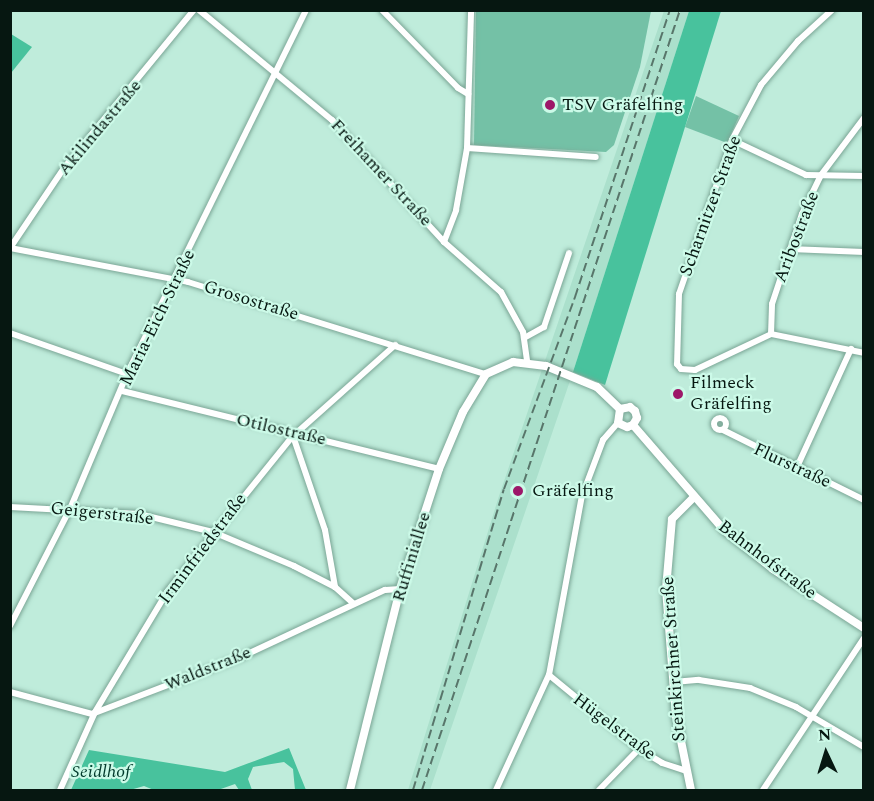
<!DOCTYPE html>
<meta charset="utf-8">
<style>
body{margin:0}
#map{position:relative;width:874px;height:801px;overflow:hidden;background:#bfecdb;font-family:Spectral,serif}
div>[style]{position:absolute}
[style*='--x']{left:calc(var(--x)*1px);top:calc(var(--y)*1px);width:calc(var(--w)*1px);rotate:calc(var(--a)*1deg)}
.built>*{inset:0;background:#abe0cc}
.green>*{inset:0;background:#74c1a6}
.forest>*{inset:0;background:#48c29d}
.roads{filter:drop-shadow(0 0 2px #7aa595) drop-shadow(0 0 2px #7aa595)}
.minor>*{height:6px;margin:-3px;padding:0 3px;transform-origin:3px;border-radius:3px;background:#fff}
.minor>.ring{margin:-3px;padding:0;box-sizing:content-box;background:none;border:6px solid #fff;border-radius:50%}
.tertiary>*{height:8px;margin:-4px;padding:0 4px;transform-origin:4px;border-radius:4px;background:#fff}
.rail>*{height:2px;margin-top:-1px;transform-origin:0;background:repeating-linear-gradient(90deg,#58756a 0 9px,transparent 0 13.5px)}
.dots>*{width:16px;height:16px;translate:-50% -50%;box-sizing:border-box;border:3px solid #ccfae8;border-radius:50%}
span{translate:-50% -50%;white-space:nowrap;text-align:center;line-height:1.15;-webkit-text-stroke:4.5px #ccfae8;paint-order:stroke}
.poi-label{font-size:18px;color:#061711}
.left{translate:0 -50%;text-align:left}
.street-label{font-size:18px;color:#061711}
.park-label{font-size:18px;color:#023a2c;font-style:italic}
.frame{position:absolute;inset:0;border:12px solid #061711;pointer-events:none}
.north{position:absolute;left:796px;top:723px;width:60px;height:60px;-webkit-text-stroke:4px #ccfae8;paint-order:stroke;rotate:356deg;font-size:16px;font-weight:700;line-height:24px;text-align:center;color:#061711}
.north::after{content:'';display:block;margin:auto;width:21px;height:27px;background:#061711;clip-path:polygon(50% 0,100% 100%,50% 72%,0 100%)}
</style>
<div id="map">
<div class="built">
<i style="clip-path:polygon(664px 11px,689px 11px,573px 372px,430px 790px,408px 790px,499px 496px)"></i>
</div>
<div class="green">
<i style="clip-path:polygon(476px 11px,651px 11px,640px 67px,614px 145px,606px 152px,474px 145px)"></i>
<i style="clip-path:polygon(696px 96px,739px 116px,727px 143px,685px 127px)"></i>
</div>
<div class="forest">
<i style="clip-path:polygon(689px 11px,721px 11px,605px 385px,573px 372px)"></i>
<i style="clip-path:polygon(11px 34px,32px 47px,11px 73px)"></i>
<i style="clip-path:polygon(289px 748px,306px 790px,295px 790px,293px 769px,284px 762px,253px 767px,248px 779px,252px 790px,239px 790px,235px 784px,218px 790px,154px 790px,144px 786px,130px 790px,71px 790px,89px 750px,225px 772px)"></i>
</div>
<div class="roads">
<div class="minor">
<i style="--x:199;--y:10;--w:173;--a:39.6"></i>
<i style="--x:332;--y:120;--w:166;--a:47.4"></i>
<i style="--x:444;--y:242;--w:76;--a:41.3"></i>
<i style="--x:501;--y:292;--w:46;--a:61.2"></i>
<i style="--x:523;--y:332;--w:29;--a:82"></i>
<i style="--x:382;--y:10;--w:109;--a:45.7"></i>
<i style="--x:458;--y:88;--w:12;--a:31"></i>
<i style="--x:832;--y:10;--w:46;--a:137.6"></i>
<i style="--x:798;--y:41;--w:57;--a:130.1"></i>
<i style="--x:761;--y:85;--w:62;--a:117.8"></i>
<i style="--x:732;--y:140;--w:163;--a:109"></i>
<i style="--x:679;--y:294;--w:70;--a:91.6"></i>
<i style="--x:677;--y:364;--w:6;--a:51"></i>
<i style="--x:681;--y:369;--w:14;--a:4"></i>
<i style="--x:695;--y:370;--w:84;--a:-25.3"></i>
<i style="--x:771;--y:334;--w:95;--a:11.5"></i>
<i style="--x:732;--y:140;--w:82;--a:25.3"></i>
<i style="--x:806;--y:175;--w:58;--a:1"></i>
<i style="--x:467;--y:148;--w:129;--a:4"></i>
<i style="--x:444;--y:242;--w:34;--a:-69"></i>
<i style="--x:456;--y:210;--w:63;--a:-79.9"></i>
<i style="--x:467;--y:148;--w:138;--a:-88.3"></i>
<i style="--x:10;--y:248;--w:181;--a:10.8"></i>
<i style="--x:188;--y:282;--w:312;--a:17.2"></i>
<i style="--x:10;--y:248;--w:97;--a:-56"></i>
<i style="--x:64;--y:168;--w:205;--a:-50.6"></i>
<i style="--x:790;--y:249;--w:74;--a:2.3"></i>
<i style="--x:10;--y:333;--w:124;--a:19.3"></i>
<i style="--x:771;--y:334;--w:30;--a:-88"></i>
<i style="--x:772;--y:304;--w:95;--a:-71.6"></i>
<i style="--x:802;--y:214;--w:43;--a:-64"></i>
<i style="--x:821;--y:175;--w:71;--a:-53"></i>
<i style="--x:524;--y:338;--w:23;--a:-29"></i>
<i style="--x:544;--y:327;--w:78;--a:-71.3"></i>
<i style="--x:122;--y:391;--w:326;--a:13.8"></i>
<i class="ring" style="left:714px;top:418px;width:6px;height:6px"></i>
<i style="--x:723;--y:430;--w:157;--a:26.4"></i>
<i style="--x:293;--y:436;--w:99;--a:71.2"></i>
<i style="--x:325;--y:530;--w:58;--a:80"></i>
<i style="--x:797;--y:467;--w:130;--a:-65.4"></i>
<i style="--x:10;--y:507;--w:129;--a:3.1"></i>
<i style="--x:139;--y:514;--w:76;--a:13.7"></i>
<i style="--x:213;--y:532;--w:88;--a:22.8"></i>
<i style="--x:294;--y:566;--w:46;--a:27.1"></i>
<i style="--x:335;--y:587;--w:24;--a:42"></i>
<i style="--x:10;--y:626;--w:131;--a:-62.9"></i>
<i style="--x:70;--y:509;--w:147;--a:-67.1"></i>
<i style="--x:127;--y:374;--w:406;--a:-63.8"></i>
<i style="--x:549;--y:675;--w:117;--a:39.4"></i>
<i style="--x:639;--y:749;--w:27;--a:31"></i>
<i style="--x:662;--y:763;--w:23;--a:18"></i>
<i style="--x:674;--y:682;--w:25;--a:-5"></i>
<i style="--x:699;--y:680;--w:52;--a:8.9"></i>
<i style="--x:750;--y:688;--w:50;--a:22.4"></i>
<i style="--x:796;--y:707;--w:79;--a:30.5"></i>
<i style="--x:10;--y:692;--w:85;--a:15"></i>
<i style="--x:92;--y:714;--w:160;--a:-20.9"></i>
<i style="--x:241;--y:657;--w:159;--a:-25"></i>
<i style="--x:385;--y:590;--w:15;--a:-4"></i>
<i style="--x:60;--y:790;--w:85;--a:-65.8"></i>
<i style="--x:95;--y:712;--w:140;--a:-59"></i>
<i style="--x:167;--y:592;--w:201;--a:-51.1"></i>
<i style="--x:293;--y:436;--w:137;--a:-41.7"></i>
<i style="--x:496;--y:790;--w:127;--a:-65.3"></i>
<i style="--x:549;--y:675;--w:182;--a:-79.6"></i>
<i style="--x:582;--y:496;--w:60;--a:-69.4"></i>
<i style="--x:603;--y:440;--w:23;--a:-49"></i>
<i style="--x:599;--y:790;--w:57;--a:-45.7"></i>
<i style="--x:763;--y:790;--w:182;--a:-56.4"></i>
</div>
<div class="tertiary">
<i style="--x:620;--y:409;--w:10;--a:-11"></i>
<i style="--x:630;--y:407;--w:6;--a:39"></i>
<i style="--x:635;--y:411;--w:7;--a:74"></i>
<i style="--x:637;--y:418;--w:8;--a:120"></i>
<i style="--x:620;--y:409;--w:14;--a:98"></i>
<i style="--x:618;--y:423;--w:10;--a:24"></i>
<i style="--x:627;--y:427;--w:6;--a:-18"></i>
<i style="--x:633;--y:425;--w:139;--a:49.1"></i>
<i style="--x:724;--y:530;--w:63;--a:38.5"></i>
<i style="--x:773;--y:569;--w:108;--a:33"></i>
<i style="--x:350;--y:790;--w:207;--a:-76"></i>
<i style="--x:400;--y:589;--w:126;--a:-72"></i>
<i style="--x:439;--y:469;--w:62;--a:-67.2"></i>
<i style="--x:463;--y:412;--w:44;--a:-58.8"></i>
<i style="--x:486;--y:374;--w:30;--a:-24"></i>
<i style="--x:513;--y:362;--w:33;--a:7"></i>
<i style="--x:546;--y:366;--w:55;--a:22.4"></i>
<i style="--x:597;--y:387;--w:32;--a:44"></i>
<i style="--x:691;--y:790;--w:76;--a:-101.5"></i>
<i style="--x:676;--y:716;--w:127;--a:-94.5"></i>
<i style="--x:666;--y:589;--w:70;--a:-85.1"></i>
<i style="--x:672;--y:519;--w:30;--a:-45"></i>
</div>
</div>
<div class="rail">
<i style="--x:413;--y:790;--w:314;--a:-73.2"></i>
<i style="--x:504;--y:489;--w:205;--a:-69.7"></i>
<i style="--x:575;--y:297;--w:302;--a:-71.7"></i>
<i style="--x:422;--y:790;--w:822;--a:-71.7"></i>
</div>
<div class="dots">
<i style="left:550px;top:105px;background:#9d1869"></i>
<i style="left:678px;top:394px;background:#9d1869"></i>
<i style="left:518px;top:491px;background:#9d1869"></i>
</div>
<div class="poi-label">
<span class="left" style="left:562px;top:105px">TSV Gräfelfing</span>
<span class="left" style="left:690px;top:394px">Filmeck<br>Gräfelfing</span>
<span class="left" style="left:532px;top:491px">Gräfelfing</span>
</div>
<div class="street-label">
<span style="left:100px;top:128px;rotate:-50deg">Akilindastraße</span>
<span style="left:381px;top:173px;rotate:47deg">Freihamer Straße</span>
<span style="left:711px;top:206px;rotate:-70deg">Scharnitzer Straße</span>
<span style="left:797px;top:237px;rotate:-69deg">Aribostraße</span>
<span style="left:251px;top:301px;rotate:17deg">Grosostraße</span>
<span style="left:158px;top:318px;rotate:-64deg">Maria-Eich-Straße</span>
<span style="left:281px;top:430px;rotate:13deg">Otilostraße</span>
<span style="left:792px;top:466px;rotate:25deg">Flurstraße</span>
<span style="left:102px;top:514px;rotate:6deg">Geigerstraße</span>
<span style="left:203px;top:549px;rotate:-53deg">Irminfriedstraße</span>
<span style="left:412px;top:557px;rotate:-73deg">Ruffiniallee</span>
<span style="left:767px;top:560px;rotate:37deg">Bahnhofstraße</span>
<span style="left:674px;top:659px;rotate:-94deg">Steinkirchner Straße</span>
<span style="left:208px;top:669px;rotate:-22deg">Waldstraße</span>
<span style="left:614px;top:727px;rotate:37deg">Hügelstraße</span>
</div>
<div class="park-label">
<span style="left:101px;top:772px">Seidlhof</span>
</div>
<div class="frame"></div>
<div class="north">N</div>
</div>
